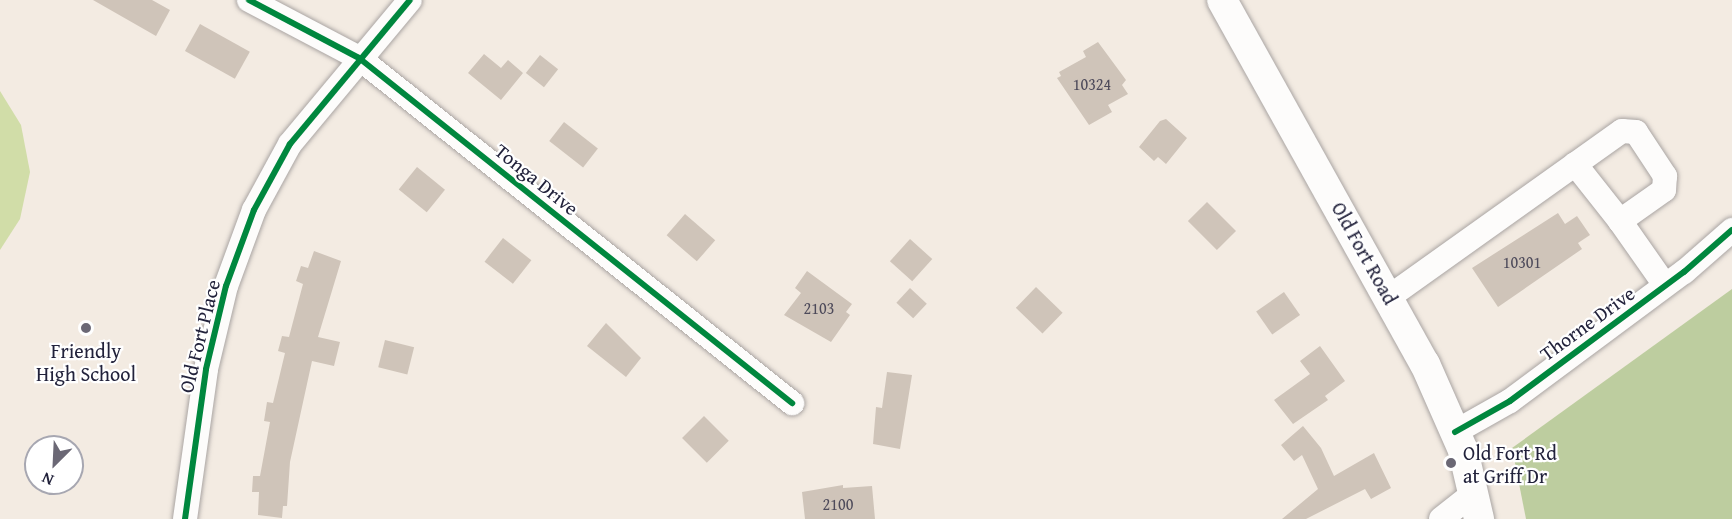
<!DOCTYPE html>
<style>
body{margin:0}
#map{position:relative;width:1732px;height:519px;overflow:hidden;background:#f3ebe2;font-family:"Gentium Book Plus",serif}
div>[style]{position:absolute}
[style*='--x']{left:calc(var(--x)*1px);top:calc(var(--y)*1px);width:calc(var(--w)*1px);rotate:calc(var(--a)*1deg)}
.green>*{inset:0;background:#d1dda8}
.forest>*{inset:0;background:#bdcd9f}
.building>*{inset:0;background:#cfc4b9;transform-origin:0 0}
.roads{filter:drop-shadow(0 0 2px #aaa5a3) drop-shadow(0 0 2px #aaa5a3)}
.minor>*{height:24px;margin:-12px;padding:0 12px;transform-origin:12px;border-radius:12px;background:#fdfcfb}
.major>*{height:30px;margin:-15px;padding:0 15px;transform-origin:15px;border-radius:15px;background:#fdfcfb}
.cycleway>*{height:6px;margin:-3px;padding:0 3px;transform-origin:3px;border-radius:3px;background:#00873e}
.dots>*{width:16px;height:16px;translate:-50% -50%;box-sizing:border-box;border:3px solid #fff;border-radius:50%}
span{translate:-50% -50%;white-space:nowrap;text-align:center;line-height:1.15;-webkit-text-stroke:4.5px #fff;paint-order:stroke}
.number-label{font-size:16px;color:#4d4a5a}
.number-label span{-webkit-text-stroke-width:0}
.street-label{font-size:20px;color:#22223b}
.poi-label{font-size:20px;color:#22223b}
.left{translate:0 -50%;text-align:left}
.north{position:absolute;left:24px;top:435px;width:60px;height:60px;box-sizing:border-box;background:#fff;border:2px solid #a7a7b1;border-radius:50%;rotate:204deg;font-size:16px;font-weight:700;line-height:24px;text-align:center;color:#22223b}
.north::after{content:'';display:block;margin:auto;width:21px;height:27px;background:#6b6875;clip-path:polygon(50% 0,100% 100%,50% 72%,0 100%)}
</style>
<div id="map">
<div class="green">
<i style="clip-path:polygon(0 91px,21px 125px,30px 172px,20px 219px,0 250px)"></i>
</div>
<div class="forest">
<i style="clip-path:polygon(1732px 289px,1732px 519px,1526px 519px,1512px 448px)"></i>
</div>
<div class="building">
<i style="clip-path:polygon(93px 0,152px 0,170px 10px,156px 36px)"></i>
<i style="left:200px;top:24px;width:57px;height:31px;rotate:29deg"></i>
<i style="clip-path:polygon(1098px 42px,1126px 80px,1122px 85px,1128px 94px,1108px 105px,1112px 112px,1089px 125px,1057px 78px,1061px 76px,1059px 72px,1086px 57px,1083px 51px)"></i>
<i style="clip-path:polygon(484px 54px,501px 68px,508px 60px,523px 73px,501px 100px,468px 73px)"></i>
<i style="left:540px;top:55px;width:23px;height:23px;rotate:38deg"></i>
<i style="clip-path:polygon(1166px 119px,1187px 138px,1166px 164px,1158px 157px,1154px 161px,1139px 147px,1160px 121px)"></i>
<i style="left:564px;top:122px;width:43px;height:24px;rotate:38deg"></i>
<i style="left:417px;top:167px;width:36px;height:29px;rotate:39deg"></i>
<i style="left:1207px;top:202px;width:41px;height:27px;rotate:45deg"></i>
<i style="clip-path:polygon(1558px 213px,1565px 224px,1577px 216px,1590px 235px,1578px 243px,1582px 249px,1498px 307px,1472px 268px)"></i>
<i style="left:685px;top:214px;width:40px;height:28px;rotate:41deg"></i>
<i style="left:503px;top:238px;width:36px;height:30px;rotate:38deg"></i>
<i style="left:910px;top:239px;width:30px;height:30px;rotate:42deg"></i>
<i style="clip-path:polygon(314px 251px,341px 261px,318px 337px,340px 342px,334px 366px,312px 361px,290px 462px,287px 506px,283px 506px,282px 518px,258px 515px,259px 492px,252px 492px,253px 476px,260px 476px,270px 422px,264px 421px,267px 402px,273px 403px,285px 353px,278px 351px,282px 336px,289px 337px,303px 284px,296px 281px,301px 266px,308px 268px)"></i>
<i style="clip-path:polygon(807px 271px,852px 304px,846px 312px,850px 315px,831px 342px,784px 315px,801px 293px,795px 288px)"></i>
<i style="left:1036px;top:287px;width:37px;height:29px;rotate:44deg"></i>
<i style="left:910px;top:288px;width:23px;height:20px;rotate:43deg"></i>
<i style="left:1284px;top:292px;width:28px;height:34px;rotate:55deg"></i>
<i style="clip-path:polygon(606px 323px,641px 358px,626px 377px,587px 346px)"></i>
<i style="left:385px;top:340px;width:30px;height:28px;rotate:14deg"></i>
<i style="clip-path:polygon(1320px 346px,1345px 381px,1325px 396px,1328px 400px,1293px 424px,1274px 400px,1310px 374px,1300px 361px)"></i>
<i style="clip-path:polygon(887px 372px,912px 375px,900px 449px,873px 444px,876px 407px,882px 408px)"></i>
<i style="left:704px;top:416px;width:35px;height:31px;rotate:45deg"></i>
<i style="clip-path:polygon(1303px 426px,1321px 448px,1334px 476px,1374px 453px,1391px 488px,1371px 499px,1365px 489px,1306px 519px,1282px 519px,1318px 489px,1302px 455px,1294px 461px,1281px 445px)"></i>
<i style="clip-path:polygon(843px 485px,843px 488px,872px 486px,875px 519px,805px 519px,802px 492px)"></i>
</div>
<div class="roads">
<div class="minor">
<i style="--x:249;--y:0;--w:124;--a:27.8"></i>
<i style="--x:359;--y:58;--w:554;--a:38.55"></i>
<i style="--x:1575;--y:164;--w:73;--a:51.7"></i>
<i style="--x:1389;--y:297;--w:286;--a:-35.5"></i>
<i style="--x:1622;--y:131;--w:14;--a:4"></i>
<i style="--x:1636;--y:132;--w:53;--a:56.6"></i>
<i style="--x:1665;--y:176;--w:14;--a:94"></i>
<i style="--x:1664;--y:190;--w:54;--a:144.8"></i>
<i style="--x:1620;--y:221;--w:78;--a:54.9"></i>
<i style="--x:1455;--y:432;--w:63;--a:-29.4"></i>
<i style="--x:1510;--y:401;--w:217;--a:-36.6"></i>
<i style="--x:1684;--y:272;--w:64;--a:-41.2"></i>
<i style="--x:185;--y:519;--w:151;--a:-82"></i>
<i style="--x:206;--y:369;--w:85;--a:-76.5"></i>
<i style="--x:226;--y:286;--w:81;--a:-69.8"></i>
<i style="--x:254;--y:210;--w:75;--a:-61.4"></i>
<i style="--x:290;--y:144;--w:187;--a:-50.2"></i>
<i style="--x:1441;--y:519;--w:42;--a:-38.2"></i>
</div>
<div class="major">
<i style="--x:1222;--y:0;--w:417;--a:60.9"></i>
<i style="--x:1425;--y:364;--w:94;--a:66.2"></i>
<i style="--x:1463;--y:450;--w:71;--a:76.9"></i>
</div>
</div>
<div class="cycleway">
<i style="--x:249;--y:0;--w:124;--a:27.8"></i>
<i style="--x:359;--y:58;--w:554;--a:38.55"></i>
<i style="--x:1455;--y:432;--w:63;--a:-29.4"></i>
<i style="--x:1510;--y:401;--w:217;--a:-36.6"></i>
<i style="--x:1684;--y:272;--w:64;--a:-41.2"></i>
<i style="--x:185;--y:519;--w:151;--a:-82"></i>
<i style="--x:206;--y:369;--w:85;--a:-76.5"></i>
<i style="--x:226;--y:286;--w:81;--a:-69.8"></i>
<i style="--x:254;--y:210;--w:75;--a:-61.4"></i>
<i style="--x:290;--y:144;--w:187;--a:-50.2"></i>
</div>
<div class="dots">
<i style="left:86px;top:328px;background:#6b6875"></i>
<i style="left:1451px;top:463px;background:#6b6875"></i>
</div>
<div class="number-label">
<span style="left:1092px;top:84px">10324</span>
<span style="left:1522px;top:262px">10301</span>
<span style="left:819px;top:308px">2103</span>
<span style="left:838px;top:504px">2100</span>
</div>
<div class="street-label">
<span style="left:537px;top:179px;rotate:39deg">Tonga Drive</span>
<span style="left:1365px;top:253px;rotate:61deg">Old Fort Road</span>
<span style="left:1587px;top:323px;rotate:-36deg">Thorne Drive</span>
<span style="left:199px;top:336px;rotate:-76deg">Old Fort Place</span>
</div>
<div class="poi-label">
<span style="left:86px;top:362px">Friendly<br>High School</span>
<span class="left" style="left:1463px;top:464px">Old Fort Rd<br>at Griff Dr</span>
</div>
<div class="north">N</div>
</div>
